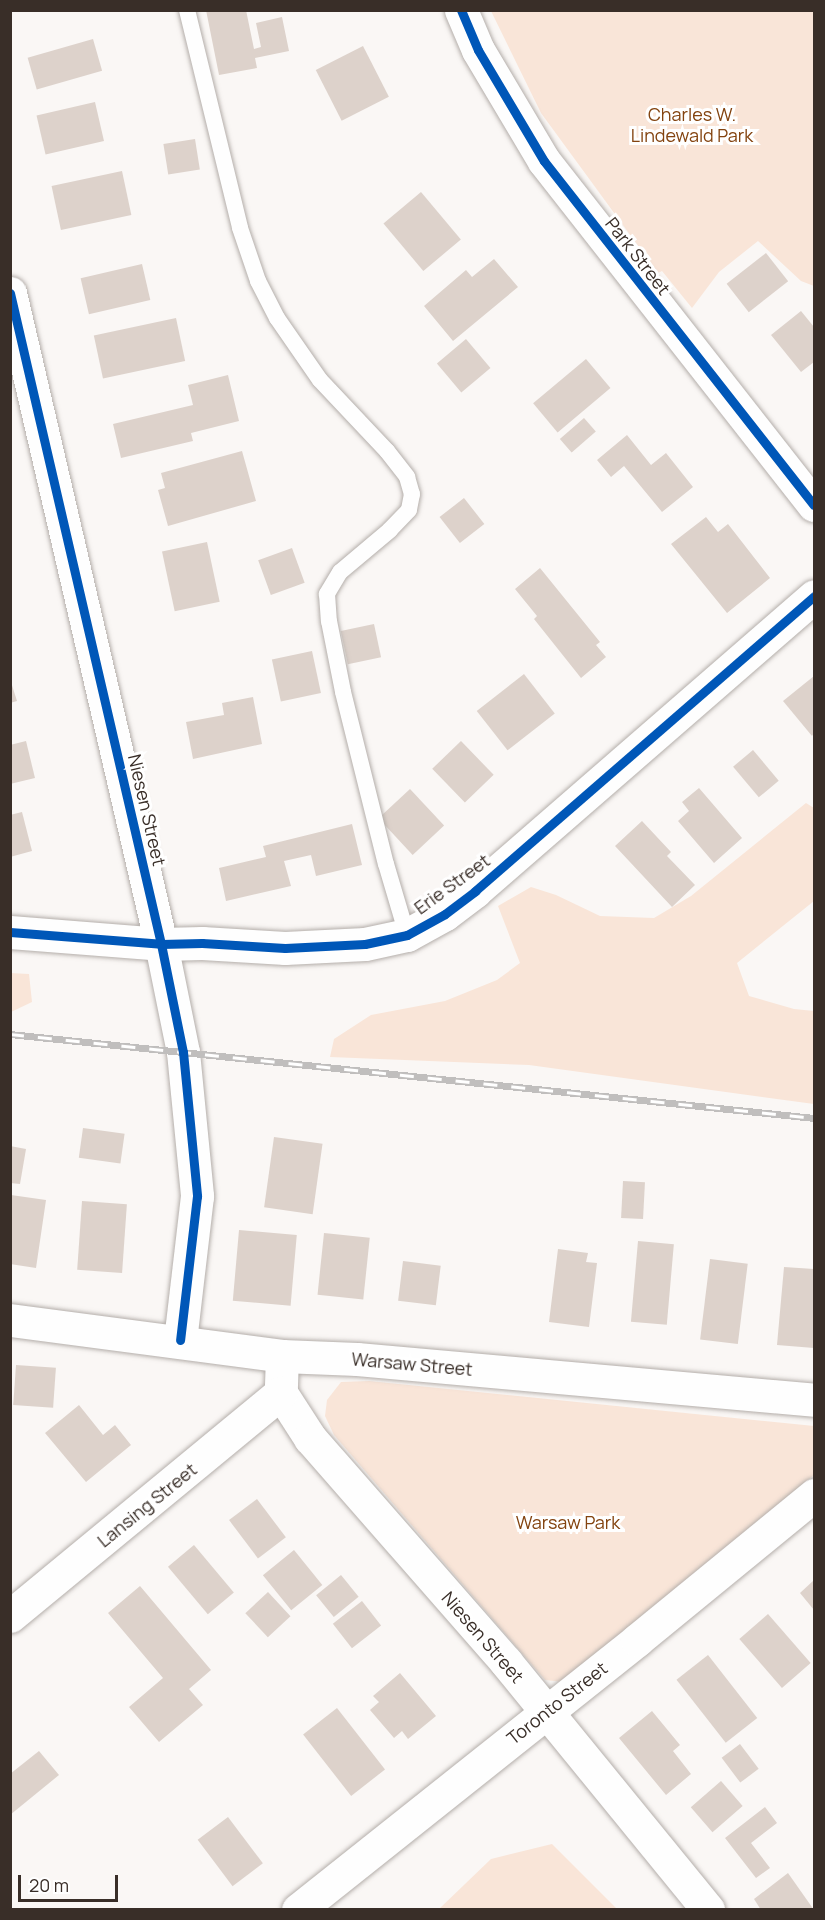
<!DOCTYPE html>
<style>
body{margin:0}
#map{position:relative;width:825px;height:1920px;overflow:hidden;background:#faf7f5;font-family:Manrope,sans-serif}
div>[style]{position:absolute}
[style*='--x']{left:calc(var(--x)*1px);top:calc(var(--y)*1px);width:calc(var(--w)*1px);rotate:calc(var(--a)*1deg)}
.green>*{inset:0;background:#f9e5d8}
.building>*{inset:0;background:#ddd2cb;transform-origin:0 0}
.roads{filter:drop-shadow(0 0 2px #b4aeaa) drop-shadow(0 0 2px #b4aeaa)}
.service>*{height:16px;margin:-8px;padding:0 8px;transform-origin:8px;border-radius:8px;background:#fefefe}
.minor>*{height:33px;margin:-16.5px;padding:0 16.5px;transform-origin:16.5px;border-radius:16.5px;background:#fefefe}
.tertiary>*{height:33px;margin:-16.5px;padding:0 16.5px;transform-origin:16.5px;border-radius:16.5px;background:#fefefe}
.rail>*{height:7px;margin-top:-3.5px;transform-origin:0;background:repeating-linear-gradient(90deg,#fff 0 14px,#c0bebd 0 28px);box-sizing:border-box;border-block:2px solid #c0bebd}
.cycleway>*{height:9px;margin:-4.5px;padding:0 4.5px;transform-origin:4.5px;border-radius:4.5px;background:#0057b8}
span{translate:-50% -50%;white-space:nowrap;text-align:center;line-height:1.15;-webkit-text-stroke:6px #fff;paint-order:stroke}
.park-label{font-size:18px;color:#83430f}
.street-label{font-size:18px;color:#392e28}
.frame{position:absolute;inset:0;border:12px solid #392e28;pointer-events:none}
.scale{position:absolute;left:18px;top:1875px;width:100px;height:27px;box-sizing:border-box;border:3px solid #392e28;border-top:0;padding-left:8px;font-size:18px;line-height:21px;white-space:nowrap;color:#392e28;-webkit-text-stroke:4px #fff;paint-order:stroke}
</style>
<div id="map">
<div class="green">
<i style="clip-path:polygon(491px 11px,814px 11px,814px 286px,801px 281px,758px 241px,719px 272px,692px 308px,662px 271px,658px 273px,541px 113px)"></i>
<i style="clip-path:polygon(806px 803px,814px 808px,814px 901px,737px 963px,749px 996px,794px 1009px,814px 1011px,814px 1104px,529px 1065px,330px 1057px,334px 1039px,371px 1015px,445px 1001px,497px 980px,520px 963px,498px 906px,531px 887px,556px 895px,600px 916px,654px 918px,691px 896px)"></i>
<i style="clip-path:polygon(10px 973px,29px 974px,32px 1002px,11px 1012px)"></i>
<i style="clip-path:polygon(369px 1381px,814px 1426px,814px 1475px,564px 1682px,545px 1680px,334px 1435px,325px 1416px,327px 1400px,341px 1382px)"></i>
<i style="clip-path:polygon(552px 1844px,617px 1909px,439px 1909px,491px 1859px)"></i>
</div>
<div class="building">
<i style="clip-path:polygon(206px 10px,246px 10px,254px 49px,261px 47px,256px 23px,282px 17px,289px 51px,255px 58px,257px 68px,219px 75px)"></i>
<i style="left:93px;top:39px;width:33px;height:68px;rotate:74deg"></i>
<i style="left:363px;top:46px;width:57px;height:53px;rotate:63deg"></i>
<i style="left:95px;top:102px;width:40px;height:60px;rotate:77deg"></i>
<i style="left:195px;top:139px;width:31px;height:32px;rotate:81deg"></i>
<i style="left:122px;top:171px;width:45px;height:72px;rotate:78deg"></i>
<i style="left:421px;top:192px;width:62px;height:49px;rotate:50deg"></i>
<i style="left:766px;top:253px;width:36px;height:50px;rotate:52deg"></i>
<i style="clip-path:polygon(494px 259px,518px 287px,453px 341px,424px 306px,466px 270px,472px 277px)"></i>
<i style="left:142px;top:264px;width:37px;height:63px;rotate:77deg"></i>
<i style="clip-path:polygon(801px 311px,814px 327px,814px 362px,801px 372px,771px 335px)"></i>
<i style="left:176px;top:318px;width:44px;height:84px;rotate:78deg"></i>
<i style="left:466px;top:339px;width:38px;height:38px;rotate:50deg"></i>
<i style="left:586px;top:359px;width:38px;height:69px;rotate:50deg"></i>
<i style="clip-path:polygon(228px 375px,239px 421px,191px 433px,193px 441px,121px 458px,113px 424px,193px 405px,188px 385px)"></i>
<i style="left:584px;top:418px;width:18px;height:32px;rotate:49deg"></i>
<i style="clip-path:polygon(627px 435px,651px 465px,666px 453px,693px 487px,662px 512px,624px 466px,611px 477px,597px 460px)"></i>
<i style="clip-path:polygon(242px 451px,256px 501px,168px 526px,158px 490px,165px 488px,161px 473px)"></i>
<i style="left:464px;top:498px;width:33px;height:31px;rotate:52deg"></i>
<i style="clip-path:polygon(706px 517px,718px 532px,728px 524px,770px 578px,727px 613px,671px 544px)"></i>
<i style="left:207px;top:542px;width:61px;height:46px;rotate:78deg"></i>
<i style="left:292px;top:548px;width:37px;height:36px;rotate:70deg"></i>
<i style="clip-path:polygon(540px 568px,600px 642px,596px 645px,606px 657px,581px 678px,534px 619px,537px 616px,515px 589px)"></i>
<i style="left:374px;top:624px;width:34px;height:34px;rotate:78deg"></i>
<i style="left:312px;top:651px;width:43px;height:41px;rotate:78deg"></i>
<i style="left:524px;top:674px;width:50px;height:60px;rotate:52deg"></i>
<i style="clip-path:polygon(814px 676px,814px 733px,812px 736px,783px 701px)"></i>
<i style="clip-path:polygon(10px 679px,17px 701px,10px 703px)"></i>
<i style="clip-path:polygon(253px 697px,262px 744px,193px 759px,186px 722px,224px 715px,222px 703px)"></i>
<i style="clip-path:polygon(26px 741px,35px 778px,10px 784px,10px 745px)"></i>
<i style="left:461px;top:741px;width:47px;height:40px;rotate:46deg"></i>
<i style="left:753px;top:750px;width:40px;height:26px;rotate:50deg"></i>
<i style="clip-path:polygon(699px 788px,742px 838px,714px 863px,678px 821px,689px 811px,682px 802px)"></i>
<i style="left:410px;top:789px;width:50px;height:43px;rotate:47deg"></i>
<i style="clip-path:polygon(22px 812px,32px 851px,10px 857px,10px 815px)"></i>
<i style="clip-path:polygon(642px 821px,671px 852px,667px 856px,695px 885px,672px 907px,615px 846px)"></i>
<i style="clip-path:polygon(352px 824px,362px 865px,316px 876px,311px 855px,284px 861px,291px 886px,226px 901px,219px 868px,266px 857px,263px 846px)"></i>
<i style="left:83px;top:1128px;width:42px;height:30px;rotate:8deg"></i>
<i style="left:274px;top:1137px;width:49px;height:71px;rotate:8deg"></i>
<i style="clip-path:polygon(10px 1146px,26px 1149px,20px 1184px,10px 1183px)"></i>
<i style="left:623px;top:1181px;width:22px;height:37px;rotate:3deg"></i>
<i style="clip-path:polygon(11px 1195px,46px 1200px,36px 1268px,10px 1264px)"></i>
<i style="left:82px;top:1201px;width:45px;height:69px;rotate:4deg"></i>
<i style="left:239px;top:1230px;width:58px;height:71px;rotate:5deg"></i>
<i style="left:324px;top:1233px;width:46px;height:62px;rotate:6deg"></i>
<i style="left:638px;top:1241px;width:36px;height:81px;rotate:5deg"></i>
<i style="clip-path:polygon(558px 1249px,588px 1253px,586px 1262px,597px 1263px,589px 1327px,549px 1322px)"></i>
<i style="left:710px;top:1259px;width:38px;height:81px;rotate:7deg"></i>
<i style="left:403px;top:1261px;width:38px;height:40px;rotate:7deg"></i>
<i style="clip-path:polygon(784px 1267px,814px 1269px,814px 1348px,777px 1345px)"></i>
<i style="left:16px;top:1365px;width:40px;height:40px;rotate:4deg"></i>
<i style="clip-path:polygon(79px 1405px,103px 1435px,115px 1425px,131px 1445px,86px 1482px,45px 1433px)"></i>
<i style="left:257px;top:1499px;width:48px;height:35px;rotate:53deg"></i>
<i style="left:194px;top:1545px;width:62px;height:34px;rotate:50deg"></i>
<i style="left:294px;top:1550px;width:45px;height:40px;rotate:51deg"></i>
<i style="left:341px;top:1575px;width:28px;height:32px;rotate:51deg"></i>
<i style="clip-path:polygon(814px 1580px,814px 1610px,800px 1593px)"></i>
<i style="clip-path:polygon(140px 1586px,211px 1670px,189px 1689px,203px 1705px,159px 1742px,129px 1707px,163px 1678px,108px 1613px)"></i>
<i style="left:268px;top:1592px;width:33px;height:31px;rotate:47deg"></i>
<i style="left:362px;top:1601px;width:31px;height:37px;rotate:52deg"></i>
<i style="left:768px;top:1614px;width:65px;height:38px;rotate:49deg"></i>
<i style="left:708px;top:1655px;width:80px;height:40px;rotate:52deg"></i>
<i style="clip-path:polygon(400px 1673px,436px 1716px,408px 1739px,402px 1731px,394px 1738px,370px 1710px,379px 1702px,373px 1696px)"></i>
<i style="left:337px;top:1708px;width:78px;height:43px;rotate:52deg"></i>
<i style="clip-path:polygon(652px 1711px,680px 1745px,673px 1751px,691px 1774px,666px 1795px,619px 1738px)"></i>
<i style="left:740px;top:1744px;width:31px;height:23px;rotate:53deg"></i>
<i style="clip-path:polygon(39px 1751px,59px 1775px,10px 1815px,10px 1774px)"></i>
<i style="left:721px;top:1781px;width:33px;height:40px;rotate:49deg"></i>
<i style="clip-path:polygon(765px 1807px,777px 1823px,751px 1843px,770px 1868px,756px 1878px,725px 1838px)"></i>
<i style="left:228px;top:1817px;width:58px;height:38px;rotate:53deg"></i>
<i style="clip-path:polygon(788px 1873px,814px 1910px,761px 1910px,754px 1899px)"></i>
</div>
<div class="roads">
<div class="service">
<i style="--x:187;--y:10;--w:224;--a:76.3"></i>
<i style="--x:240;--y:228;--w:56;--a:71.2"></i>
<i style="--x:258;--y:281;--w:42;--a:62.8"></i>
<i style="--x:277;--y:318;--w:75;--a:55.3"></i>
<i style="--x:320;--y:380;--w:98;--a:46.7"></i>
<i style="--x:387;--y:451;--w:33;--a:52"></i>
<i style="--x:407;--y:477;--w:18;--a:74"></i>
<i style="--x:412;--y:494;--w:16;--a:101"></i>
<i style="--x:409;--y:510;--w:28;--a:134"></i>
<i style="--x:390;--y:530;--w:65;--a:140"></i>
<i style="--x:340;--y:572;--w:26;--a:121"></i>
<i style="--x:327;--y:594;--w:27;--a:86"></i>
<i style="--x:329;--y:621;--w:72;--a:78.8"></i>
<i style="--x:343;--y:692;--w:177;--a:76"></i>
<i style="--x:386;--y:864;--w:74;--a:73.5"></i>
</div>
<div class="minor">
<i style="--x:10;--y:293;--w:668;--a:76.94"></i>
<i style="--x:161;--y:944;--w:110;--a:78.5"></i>
<i style="--x:183;--y:1052;--w:145;--a:84.4"></i>
<i style="--x:197;--y:1196;--w:145;--a:96.7"></i>
<i style="--x:10;--y:932;--w:151;--a:4.5"></i>
<i style="--x:161;--y:944;--w:41;--a:-1.4"></i>
<i style="--x:202;--y:943;--w:83;--a:3.4"></i>
<i style="--x:285;--y:948;--w:80;--a:-2.9"></i>
<i style="--x:365;--y:944;--w:43;--a:-12.1"></i>
<i style="--x:407;--y:935;--w:43;--a:-28.9"></i>
<i style="--x:445;--y:914;--w:38;--a:-37"></i>
<i style="--x:475;--y:891;--w:449;--a:-41"></i>
<i style="--x:10;--y:1320;--w:274;--a:7.5"></i>
<i style="--x:282;--y:1356;--w:75;--a:2.3"></i>
<i style="--x:357;--y:1359;--w:459;--a:5.1"></i>
<i style="--x:282;--y:1356;--w:37;--a:92"></i>
<i style="--x:281;--y:1393;--w:54;--a:57.2"></i>
<i style="--x:310;--y:1438;--w:298;--a:48.8"></i>
<i style="--x:506;--y:1662;--w:320;--a:50.8"></i>
<i style="--x:10;--y:1616;--w:351;--a:-39.5"></i>
<i style="--x:298;--y:1910;--w:433;--a:-38.5"></i>
<i style="--x:637;--y:1640;--w:229;--a:-39.3"></i>
</div>
<div class="tertiary">
<i style="--x:461;--y:10;--w:43;--a:67"></i>
<i style="--x:478;--y:50;--w:129;--a:59.3"></i>
<i style="--x:544;--y:161;--w:437;--a:51.9"></i>
</div>
</div>
<div class="rail">
<i style="--x:10;--y:1034;--w:808;--a:5.96"></i>
</div>
<div class="cycleway">
<i style="--x:461;--y:10;--w:43;--a:67"></i>
<i style="--x:478;--y:50;--w:129;--a:59.3"></i>
<i style="--x:544;--y:161;--w:437;--a:51.9"></i>
<i style="--x:10;--y:293;--w:668;--a:76.94"></i>
<i style="--x:161;--y:944;--w:110;--a:78.5"></i>
<i style="--x:183;--y:1052;--w:145;--a:84.4"></i>
<i style="--x:197;--y:1196;--w:145;--a:96.7"></i>
<i style="--x:10;--y:932;--w:151;--a:4.5"></i>
<i style="--x:161;--y:944;--w:41;--a:-1.4"></i>
<i style="--x:202;--y:943;--w:83;--a:3.4"></i>
<i style="--x:285;--y:948;--w:80;--a:-2.9"></i>
<i style="--x:365;--y:944;--w:43;--a:-12.1"></i>
<i style="--x:407;--y:935;--w:43;--a:-28.9"></i>
<i style="--x:445;--y:914;--w:38;--a:-37"></i>
<i style="--x:475;--y:891;--w:449;--a:-41"></i>
</div>
<div class="park-label">
<span style="left:692px;top:125px">Charles W.<br>Lindewald Park</span>
<span style="left:568px;top:1522px">Warsaw Park</span>
</div>
<div class="street-label">
<span style="left:638px;top:256px;rotate:52deg">Park Street</span>
<span style="left:147px;top:810px;rotate:77deg">Niesen Street</span>
<span style="left:452px;top:884px;rotate:-36deg">Erie Street</span>
<span style="left:412px;top:1364px;rotate:5deg">Warsaw Street</span>
<span style="left:147px;top:1505px;rotate:-39deg">Lansing Street</span>
<span style="left:483px;top:1637px;rotate:49deg">Niesen Street</span>
<span style="left:557px;top:1703px;rotate:-38deg">Toronto Street</span>
</div>
<div class="frame"></div>
<div class="scale">20 m</div>
</div>
